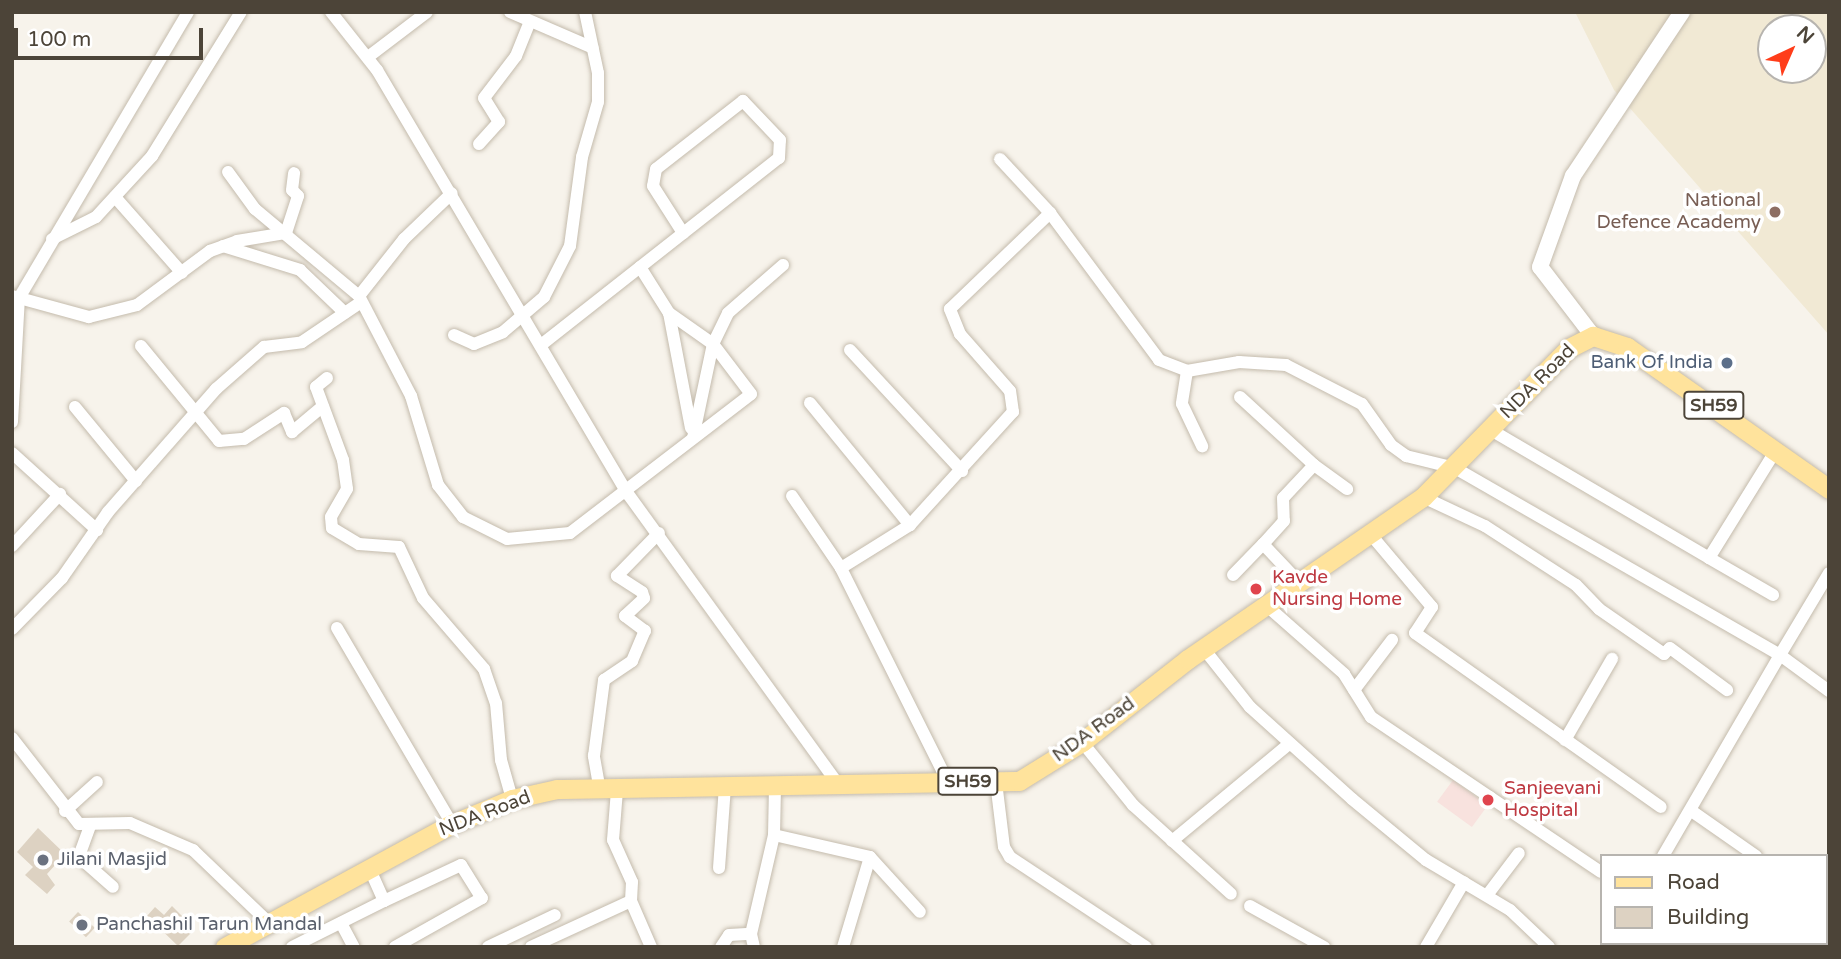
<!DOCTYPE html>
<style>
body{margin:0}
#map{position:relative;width:1841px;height:959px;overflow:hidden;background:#f7f3eb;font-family:"Varela Round",sans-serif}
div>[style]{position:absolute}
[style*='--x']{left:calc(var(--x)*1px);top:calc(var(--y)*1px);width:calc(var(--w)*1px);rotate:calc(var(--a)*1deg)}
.education>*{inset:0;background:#f1e9d4}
.medical>*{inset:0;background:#f8e2de;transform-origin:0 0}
.building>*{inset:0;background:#ddd2c2;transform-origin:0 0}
.roads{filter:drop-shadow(0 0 2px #c4bbac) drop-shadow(0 0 2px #c4bbac)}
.minor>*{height:12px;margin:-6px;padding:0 6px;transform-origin:6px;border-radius:6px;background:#fff}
.tertiary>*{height:16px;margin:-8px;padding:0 8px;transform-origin:8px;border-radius:8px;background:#fff}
.primary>*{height:19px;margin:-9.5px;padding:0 9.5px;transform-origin:9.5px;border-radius:9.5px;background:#ffe39c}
.dots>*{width:19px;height:19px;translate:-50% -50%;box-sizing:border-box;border:4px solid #fff;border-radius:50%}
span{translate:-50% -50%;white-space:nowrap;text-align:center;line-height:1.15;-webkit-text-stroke:7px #fff;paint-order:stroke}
.shield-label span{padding:2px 5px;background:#fff;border:2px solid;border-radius:5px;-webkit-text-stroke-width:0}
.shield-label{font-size:18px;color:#4c4438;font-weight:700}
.education-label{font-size:19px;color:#785e54}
.right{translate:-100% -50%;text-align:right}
.service-label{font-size:19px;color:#4e5e75}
.street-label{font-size:19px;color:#4c4438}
.health-label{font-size:19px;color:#be3a42}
.left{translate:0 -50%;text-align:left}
.worship-label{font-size:19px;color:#5b616d}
.frame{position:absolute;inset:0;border:14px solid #4c4438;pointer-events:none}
.legend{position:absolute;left:1600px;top:854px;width:228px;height:91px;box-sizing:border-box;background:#fff;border:2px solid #b7b4af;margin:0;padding:9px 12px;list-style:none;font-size:21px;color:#4c4438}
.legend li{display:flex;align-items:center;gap:14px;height:35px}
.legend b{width:35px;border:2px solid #b7b4af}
.north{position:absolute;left:1757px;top:14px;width:70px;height:70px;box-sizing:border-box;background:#fff;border:2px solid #b7b4af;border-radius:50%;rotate:44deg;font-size:19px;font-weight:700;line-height:28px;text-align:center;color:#4c4438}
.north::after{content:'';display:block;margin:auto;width:24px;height:32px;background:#ff3d1a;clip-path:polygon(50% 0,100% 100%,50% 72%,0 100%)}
.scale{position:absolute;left:14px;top:28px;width:189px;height:32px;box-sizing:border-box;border:4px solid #4c4438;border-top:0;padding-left:9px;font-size:21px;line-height:24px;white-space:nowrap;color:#4c4438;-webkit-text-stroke:5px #fff;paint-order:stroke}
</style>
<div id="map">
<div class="education">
<i style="clip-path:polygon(evenodd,1575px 12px,1829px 12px,1829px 335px,1614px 90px,1575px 12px,1771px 28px,1813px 28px,1813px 70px,1771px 70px,1771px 28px)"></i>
</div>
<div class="medical">
<i style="left:1453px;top:780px;width:43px;height:27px;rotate:36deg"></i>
</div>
<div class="building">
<i style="clip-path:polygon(38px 828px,65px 854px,47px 874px,55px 885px,47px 894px,25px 875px,33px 867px,17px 852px)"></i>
<i style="clip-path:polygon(172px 906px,195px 929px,178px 946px,147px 916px,155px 907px,164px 915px)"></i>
<i style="left:78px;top:912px;width:23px;height:13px;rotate:43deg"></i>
</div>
<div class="roads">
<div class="minor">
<i style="--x:331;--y:12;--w:74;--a:51.6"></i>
<i style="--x:377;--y:70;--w:493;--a:59.4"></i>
<i style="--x:628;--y:494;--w:354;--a:54.1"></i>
<i style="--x:510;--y:12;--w:90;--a:23.4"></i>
<i style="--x:368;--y:57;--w:74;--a:-37.3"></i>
<i style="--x:479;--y:144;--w:30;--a:-48"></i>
<i style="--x:499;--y:122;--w:28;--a:-122"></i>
<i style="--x:484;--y:98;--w:53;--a:-52.7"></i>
<i style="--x:516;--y:56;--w:35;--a:-68"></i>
<i style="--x:1000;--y:159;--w:74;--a:47.2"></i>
<i style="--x:228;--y:172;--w:46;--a:53.9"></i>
<i style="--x:255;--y:209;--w:136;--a:39.9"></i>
<i style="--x:359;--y:296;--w:73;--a:-51.7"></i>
<i style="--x:404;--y:239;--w:66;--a:-43.8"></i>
<i style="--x:115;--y:197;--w:101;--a:48.6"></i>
<i style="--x:52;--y:239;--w:49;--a:-26.6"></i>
<i style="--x:96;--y:217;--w:83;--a:-47.4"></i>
<i style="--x:152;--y:156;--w:169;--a:-58.3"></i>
<i style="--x:223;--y:246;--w:81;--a:17.3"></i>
<i style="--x:300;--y:270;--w:62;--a:43.7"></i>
<i style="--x:640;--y:267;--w:54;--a:57.8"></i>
<i style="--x:669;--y:313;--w:117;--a:79.2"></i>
<i style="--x:12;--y:296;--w:80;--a:15.3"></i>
<i style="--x:89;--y:317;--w:49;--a:-14"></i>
<i style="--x:137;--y:305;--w:91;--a:-36.5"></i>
<i style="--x:210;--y:251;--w:29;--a:-20"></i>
<i style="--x:237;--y:241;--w:50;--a:-9.3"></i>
<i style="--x:286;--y:233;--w:39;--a:-72"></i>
<i style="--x:298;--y:196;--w:8;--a:-135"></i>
<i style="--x:292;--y:190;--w:17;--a:-83"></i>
<i style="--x:359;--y:296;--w:113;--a:62.5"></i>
<i style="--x:411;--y:396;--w:93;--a:73.1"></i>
<i style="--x:438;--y:485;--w:41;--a:52"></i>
<i style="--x:463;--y:517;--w:49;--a:26.6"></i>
<i style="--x:507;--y:539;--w:63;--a:-5.4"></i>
<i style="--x:570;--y:533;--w:228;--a:-37.5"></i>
<i style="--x:751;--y:394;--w:63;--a:-127.2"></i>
<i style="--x:713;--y:344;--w:54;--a:-144.8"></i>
<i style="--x:454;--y:335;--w:22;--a:24"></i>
<i style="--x:474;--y:344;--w:31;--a:-22"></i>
<i style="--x:503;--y:332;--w:54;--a:-40.5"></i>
<i style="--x:544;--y:297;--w:57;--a:-63"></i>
<i style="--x:570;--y:246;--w:90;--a:-82.3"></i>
<i style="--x:582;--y:157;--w:57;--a:-73.8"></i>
<i style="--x:598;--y:102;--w:29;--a:-90"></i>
<i style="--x:598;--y:73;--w:62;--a:-102"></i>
<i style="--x:541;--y:345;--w:303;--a:-38.2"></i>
<i style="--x:779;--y:158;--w:18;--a:-87"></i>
<i style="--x:780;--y:140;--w:54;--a:-133.5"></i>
<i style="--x:743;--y:101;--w:110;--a:142"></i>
<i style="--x:656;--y:169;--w:17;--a:100"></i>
<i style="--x:653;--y:186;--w:56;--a:57.4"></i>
<i style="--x:141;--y:346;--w:123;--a:50.6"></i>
<i style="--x:219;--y:441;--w:25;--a:-5"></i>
<i style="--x:244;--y:439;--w:48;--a:-33"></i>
<i style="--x:284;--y:413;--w:21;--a:67"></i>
<i style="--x:292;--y:432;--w:40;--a:-40"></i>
<i style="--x:850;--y:350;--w:165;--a:47.2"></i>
<i style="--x:1187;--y:371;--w:33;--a:99"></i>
<i style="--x:1182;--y:404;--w:47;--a:64.5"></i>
<i style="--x:327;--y:378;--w:14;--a:141"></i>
<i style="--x:316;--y:387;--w:78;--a:69.7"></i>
<i style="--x:343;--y:460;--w:29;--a:82"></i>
<i style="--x:347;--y:489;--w:32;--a:120"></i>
<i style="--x:331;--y:517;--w:11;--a:85"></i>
<i style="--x:332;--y:528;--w:31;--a:31"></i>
<i style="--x:359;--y:544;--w:40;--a:4.3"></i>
<i style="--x:399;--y:547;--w:56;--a:64.8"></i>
<i style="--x:423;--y:598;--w:94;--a:49.3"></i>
<i style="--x:484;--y:669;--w:36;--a:71"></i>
<i style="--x:496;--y:703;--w:57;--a:85"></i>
<i style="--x:501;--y:760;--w:41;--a:74.2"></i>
<i style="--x:1240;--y:397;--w:100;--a:42.6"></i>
<i style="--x:1314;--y:465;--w:45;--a:133.2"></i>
<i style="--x:1283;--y:498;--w:23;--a:88"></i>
<i style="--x:1284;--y:521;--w:31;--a:132"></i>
<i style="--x:810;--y:403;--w:158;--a:50.7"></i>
<i style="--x:75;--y:407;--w:96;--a:50.5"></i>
<i style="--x:12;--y:422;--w:124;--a:-86.8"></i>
<i style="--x:19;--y:298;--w:332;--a:-59.4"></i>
<i style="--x:1491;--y:430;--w:253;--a:30.4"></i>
<i style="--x:1709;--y:558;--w:127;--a:-58.2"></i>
<i style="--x:693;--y:438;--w:96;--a:-78"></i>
<i style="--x:713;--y:344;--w:34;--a:-64"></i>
<i style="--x:728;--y:313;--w:73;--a:-41.1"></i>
<i style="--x:12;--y:453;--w:115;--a:42.2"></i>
<i style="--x:1314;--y:465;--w:41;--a:36"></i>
<i style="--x:792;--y:496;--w:87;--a:55.8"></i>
<i style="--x:1423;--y:497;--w:68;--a:25.1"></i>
<i style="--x:1485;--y:526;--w:108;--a:33"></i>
<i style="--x:1576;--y:585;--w:33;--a:46"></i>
<i style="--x:1599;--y:609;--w:79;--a:34.7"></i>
<i style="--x:1664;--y:654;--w:8;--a:-45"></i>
<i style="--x:1670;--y:648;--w:71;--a:36.4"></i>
<i style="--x:1372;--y:536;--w:93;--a:49.8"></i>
<i style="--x:1432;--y:607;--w:31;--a:123"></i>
<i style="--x:1415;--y:633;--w:301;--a:35.3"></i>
<i style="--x:12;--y:546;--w:71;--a:-47.3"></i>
<i style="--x:1709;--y:558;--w:74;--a:30"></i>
<i style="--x:1829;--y:573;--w:96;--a:120.9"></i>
<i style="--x:1780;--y:655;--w:61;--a:36.3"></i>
<i style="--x:1233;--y:575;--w:43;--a:-45.9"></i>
<i style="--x:1263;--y:544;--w:51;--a:46.6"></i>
<i style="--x:1267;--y:606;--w:103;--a:41.4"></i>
<i style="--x:1344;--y:674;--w:51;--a:57.9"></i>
<i style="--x:1371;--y:717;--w:277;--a:34"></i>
<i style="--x:337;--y:628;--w:227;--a:59.6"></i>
<i style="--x:12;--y:629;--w:71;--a:-45.6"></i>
<i style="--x:62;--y:578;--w:80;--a:-55.1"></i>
<i style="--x:108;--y:512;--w:164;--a:-48.7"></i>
<i style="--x:216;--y:389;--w:64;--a:-41.2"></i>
<i style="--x:264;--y:347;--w:38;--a:-7"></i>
<i style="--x:302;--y:342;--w:71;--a:-34.1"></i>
<i style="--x:1204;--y:649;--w:74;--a:51.6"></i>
<i style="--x:1250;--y:707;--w:137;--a:42"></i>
<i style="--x:1352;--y:799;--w:96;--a:39.5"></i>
<i style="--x:1426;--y:860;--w:98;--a:30.8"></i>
<i style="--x:1510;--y:910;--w:54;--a:43.5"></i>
<i style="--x:1354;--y:690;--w:63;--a:-52.8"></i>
<i style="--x:12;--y:738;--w:109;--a:52.1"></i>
<i style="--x:79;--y:824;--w:51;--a:-1.1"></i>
<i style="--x:130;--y:823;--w:69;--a:23.2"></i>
<i style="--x:193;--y:850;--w:101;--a:43.8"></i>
<i style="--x:1565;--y:740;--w:94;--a:-59.9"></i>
<i style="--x:1082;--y:742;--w:81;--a:51"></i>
<i style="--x:1133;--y:805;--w:132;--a:42.2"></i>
<i style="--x:947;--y:780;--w:237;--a:-116.6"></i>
<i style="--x:841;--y:568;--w:81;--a:-31.9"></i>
<i style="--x:910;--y:525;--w:153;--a:-47.7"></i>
<i style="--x:1013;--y:412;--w:21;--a:-98"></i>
<i style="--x:1010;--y:391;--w:76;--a:-131.3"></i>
<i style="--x:960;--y:334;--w:27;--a:-112"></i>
<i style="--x:950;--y:309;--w:139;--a:-43.8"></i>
<i style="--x:1050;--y:213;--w:183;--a:53.4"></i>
<i style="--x:1159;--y:360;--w:30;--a:21"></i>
<i style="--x:1187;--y:371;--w:53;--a:-9.8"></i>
<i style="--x:1239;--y:362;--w:47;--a:3.7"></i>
<i style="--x:1286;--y:365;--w:85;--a:27.2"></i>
<i style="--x:1362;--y:404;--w:50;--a:54.7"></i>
<i style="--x:1391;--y:445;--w:19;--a:36"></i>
<i style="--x:1406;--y:456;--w:50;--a:13.8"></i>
<i style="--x:1455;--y:468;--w:375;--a:29.9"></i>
<i style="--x:1780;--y:655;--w:233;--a:120.2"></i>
<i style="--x:996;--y:782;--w:65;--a:83"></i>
<i style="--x:1004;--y:847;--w:12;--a:59"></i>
<i style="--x:1010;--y:857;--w:163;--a:33.5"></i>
<i style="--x:600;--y:791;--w:36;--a:-100"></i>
<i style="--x:594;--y:756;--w:77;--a:-82.5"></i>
<i style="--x:604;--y:680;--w:34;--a:-34"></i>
<i style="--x:632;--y:661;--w:33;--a:-67"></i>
<i style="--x:645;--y:631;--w:25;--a:-143"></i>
<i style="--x:625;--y:616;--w:26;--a:-43"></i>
<i style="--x:644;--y:598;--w:6;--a:-108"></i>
<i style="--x:642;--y:592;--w:30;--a:-147"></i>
<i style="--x:617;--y:576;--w:60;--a:-45.7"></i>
<i style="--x:65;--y:811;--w:43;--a:-42.2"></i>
<i style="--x:1693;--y:812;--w:77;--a:34.9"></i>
<i style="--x:90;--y:826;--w:33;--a:110"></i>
<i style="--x:79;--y:857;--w:45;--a:41.4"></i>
<i style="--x:774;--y:835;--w:98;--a:12.9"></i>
<i style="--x:870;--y:857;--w:74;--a:47.7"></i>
<i style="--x:1172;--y:841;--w:153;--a:-39.7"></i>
<i style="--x:719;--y:868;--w:81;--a:-85.8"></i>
<i style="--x:1488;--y:894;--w:51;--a:-52.9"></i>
<i style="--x:384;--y:901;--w:85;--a:-25.1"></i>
<i style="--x:461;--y:865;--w:39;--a:58"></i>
<i style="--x:482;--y:898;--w:100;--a:150.6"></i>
<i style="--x:631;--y:901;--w:50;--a:66.5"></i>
<i style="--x:1825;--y:904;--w:5;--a:37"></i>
<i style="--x:1250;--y:906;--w:85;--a:29"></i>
<i style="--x:341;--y:923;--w:27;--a:62"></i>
<i style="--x:1630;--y:943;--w:6;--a:39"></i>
<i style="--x:292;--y:947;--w:103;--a:-26.6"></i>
<i style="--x:384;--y:901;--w:37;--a:-114"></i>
<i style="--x:488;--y:947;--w:74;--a:-25.5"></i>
<i style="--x:531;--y:947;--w:110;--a:-24.7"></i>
<i style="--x:631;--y:901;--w:19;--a:-87"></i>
<i style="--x:632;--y:882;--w:46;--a:-114.3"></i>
<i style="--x:613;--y:840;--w:50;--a:-85.4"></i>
<i style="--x:721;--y:947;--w:14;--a:-56"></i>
<i style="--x:729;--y:935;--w:22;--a:-3"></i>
<i style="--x:754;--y:947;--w:13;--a:-103"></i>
<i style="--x:751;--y:934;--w:102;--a:-76.9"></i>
<i style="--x:774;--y:835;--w:49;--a:-88.8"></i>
<i style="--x:843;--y:947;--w:94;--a:-73.3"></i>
<i style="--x:1426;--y:947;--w:75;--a:-59.7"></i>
<i style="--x:1740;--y:947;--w:4;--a:-63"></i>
</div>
<div class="tertiary">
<i style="--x:1593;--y:336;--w:87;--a:-127.5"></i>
<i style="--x:1540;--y:267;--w:97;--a:-70.1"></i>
<i style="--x:1573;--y:176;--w:197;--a:-56.4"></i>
</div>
<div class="primary">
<i style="--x:225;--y:947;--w:258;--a:-28.5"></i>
<i style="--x:452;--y:824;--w:65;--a:-22.6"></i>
<i style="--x:512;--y:799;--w:46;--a:-12.5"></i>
<i style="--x:557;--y:789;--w:462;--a:-1"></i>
<i style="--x:1019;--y:781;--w:74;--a:-31.8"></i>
<i style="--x:1082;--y:742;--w:135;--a:-38.1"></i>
<i style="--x:1188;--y:659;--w:285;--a:-34.6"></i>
<i style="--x:1423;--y:497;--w:209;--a:-45.6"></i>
<i style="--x:1569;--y:348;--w:27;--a:-27"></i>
<i style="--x:1593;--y:336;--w:36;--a:18"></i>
<i style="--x:1627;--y:347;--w:247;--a:35.1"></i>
</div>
</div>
<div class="dots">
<i style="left:1775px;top:212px;background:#8d6e63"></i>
<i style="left:1727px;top:363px;background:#5c6f8a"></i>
<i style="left:1256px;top:589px;background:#e0444e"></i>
<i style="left:1488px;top:800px;background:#e0444e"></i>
<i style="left:43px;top:860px;background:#6b7280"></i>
<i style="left:82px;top:925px;background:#6b7280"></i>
</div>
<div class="shield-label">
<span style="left:1714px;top:405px">SH59</span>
<span style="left:968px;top:781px">SH59</span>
</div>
<div class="education-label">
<span class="right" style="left:1761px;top:212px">National<br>Defence Academy</span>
</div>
<div class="service-label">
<span class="right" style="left:1713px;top:363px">Bank Of India</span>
</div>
<div class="street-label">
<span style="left:1538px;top:382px;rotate:-45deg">NDA Road</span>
<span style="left:1094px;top:730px;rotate:-36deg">NDA Road</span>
<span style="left:485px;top:814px;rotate:-21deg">NDA Road</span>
</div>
<div class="health-label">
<span class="left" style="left:1272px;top:589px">Kavde<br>Nursing Home</span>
<span class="left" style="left:1504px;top:800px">Sanjeevani<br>Hospital</span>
</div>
<div class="worship-label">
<span class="left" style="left:57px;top:860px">Jilani Masjid</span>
<span class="left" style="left:96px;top:925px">Panchashil Tarun Mandal</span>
</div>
<div class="frame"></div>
<ul class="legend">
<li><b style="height:9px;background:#ffe39c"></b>Road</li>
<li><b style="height:19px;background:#ddd2c2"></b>Building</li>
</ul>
<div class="north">N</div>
<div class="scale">100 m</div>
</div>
